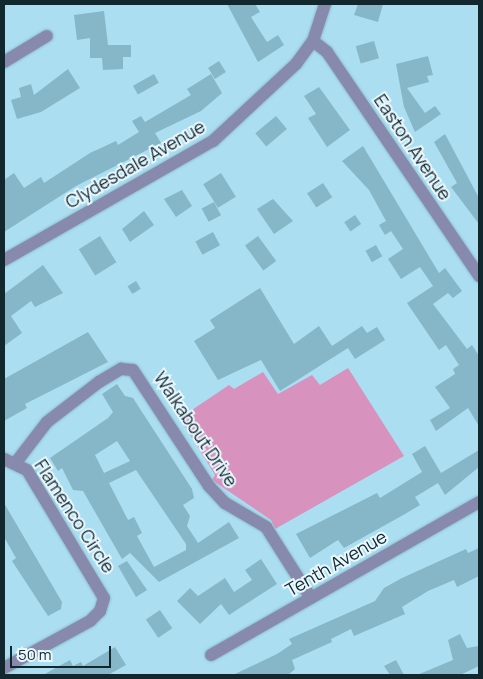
<!DOCTYPE html>
<style>
body{margin:0}
#map{position:relative;width:483px;height:679px;overflow:hidden;background:#aadef0;font-family:Manrope,sans-serif}
div>[style]{position:absolute}
[style*='--x']{left:calc(var(--x)*1px);top:calc(var(--y)*1px);width:calc(var(--w)*1px);rotate:calc(var(--a)*1deg)}
.green>*{inset:0;background:#d793be}
.building>*{inset:0;background:#85b7c9;transform-origin:0 0}
.roads{filter:drop-shadow(0 0 1px #8cb9c9) drop-shadow(0 0 1px #8cb9c9)}
.minor>*{height:12px;margin:-6px;padding:0 6px;transform-origin:6px;border-radius:6px;background:#888aad}
span{translate:-50% -50%;white-space:nowrap;text-align:center;line-height:1.15;-webkit-text-stroke:4px #e9f8fe;paint-order:stroke}
.street-label{font-size:18px;color:#12272e}
.frame{position:absolute;inset:0;border:5px solid #12272e;pointer-events:none}
.scale{position:absolute;left:10px;top:646px;width:101px;height:22px;box-sizing:border-box;border:2px solid #12272e;border-top:0;padding-left:6px;font-size:15px;line-height:18px;white-space:nowrap;color:#12272e;-webkit-text-stroke:4px #e9f8fe;paint-order:stroke}
</style>
<div id="map">
<div class="green">
<i style="clip-path:polygon(348px 368px,404px 456px,275px 529px,271px 520px,212px 480px,215px 475px,180px 418px,229px 385px,234px 389px,263px 372px,278px 394px,312px 375px,320px 385px)"></i>
</div>
<div class="building">
<i style="clip-path:polygon(227px 4px,255px 4px,260px 12px,251px 17px,267px 42px,278px 35px,284px 45px,258px 62px)"></i>
<i style="clip-path:polygon(358px 4px,383px 4px,378px 22px,354px 15px)"></i>
<i style="clip-path:polygon(104px 11px,108px 45px,131px 45px,131px 57px,123px 57px,123px 69px,103px 70px,102px 58px,90px 58px,90px 38px,77px 40px,74px 15px)"></i>
<i style="left:374px;top:41px;width:18px;height:19px;rotate:74deg"></i>
<i style="clip-path:polygon(428px 56px,433px 75px,427px 76px,429px 82px,407px 88px,425px 113px,435px 106px,441px 114px,415px 132px,404px 107px,396px 64px)"></i>
<i style="left:219px;top:61px;width:13px;height:13px;rotate:58deg"></i>
<i style="clip-path:polygon(68px 69px,80px 88px,41px 112px,17px 119px,11px 100px,21px 97px,19px 88px,31px 84px,34px 95px)"></i>
<i style="left:154px;top:74px;width:10px;height:24px;rotate:61deg"></i>
<i style="clip-path:polygon(211px 74px,222px 93px,201px 111px,155px 133px,161px 143px,76px 186px,4px 232px,4px 180px,14px 173px,24px 188px,41px 177px,44px 183px,90px 153px,116px 141px,118px 145px,139px 132px,132px 121px,141px 116px,145px 122px,191px 95px,187px 89px)"></i>
<i style="clip-path:polygon(319px 87px,350px 130px,327px 147px,308px 118px,316px 114px,304px 96px)"></i>
<i style="left:276px;top:116px;width:17px;height:27px;rotate:50deg"></i>
<i style="clip-path:polygon(445px 134px,479px 198px,479px 224px,451px 187px,457px 183px,434px 142px)"></i>
<i style="clip-path:polygon(363px 146px,439px 273px,445px 268px,462px 291px,453px 298px,448px 293px,433px 304px,467px 349px,472px 345px,479px 356px,479px 426px,468px 408px,436px 431px,430px 420px,450px 408px,435px 387px,455px 374px,453px 369px,459px 365px,446px 345px,439px 350px,407px 303px,433px 286px,420px 267px,401px 279px,388px 259px,403px 249px,391px 231px,385px 235px,379px 225px,386px 221px,369px 190px,342px 161px)"></i>
<i style="left:221px;top:173px;width:28px;height:21px;rotate:58deg"></i>
<i style="left:323px;top:183px;width:17px;height:19px;rotate:57deg"></i>
<i style="clip-path:polygon(182px 190px,192px 206px,176px 217px,164px 199px)"></i>
<i style="clip-path:polygon(273px 199px,293px 221px,274px 234px,257px 209px)"></i>
<i style="left:214px;top:202px;width:15px;height:14px;rotate:62deg"></i>
<i style="clip-path:polygon(144px 211px,154px 225px,130px 242px,122px 229px)"></i>
<i style="left:355px;top:215px;width:11px;height:13px;rotate:56deg"></i>
<i style="left:213px;top:232px;width:15px;height:20px;rotate:62deg"></i>
<i style="left:100px;top:236px;width:31px;height:25px;rotate:58deg"></i>
<i style="left:258px;top:236px;width:31px;height:16px;rotate:54deg"></i>
<i style="left:376px;top:245px;width:13px;height:12px;rotate:61deg"></i>
<i style="clip-path:polygon(43px 265px,63px 293px,35px 307px,31px 301px,11px 316px,22px 333px,4px 346px,4px 294px)"></i>
<i style="left:136px;top:281px;width:9px;height:10px;rotate:58deg"></i>
<i style="clip-path:polygon(260px 288px,294px 344px,319px 326px,332px 346px,362px 326px,367px 333px,377px 327px,385px 340px,355px 359px,348px 348px,280px 391px,261px 360px,218px 380px,194px 341px,215px 328px,210px 320px)"></i>
<i style="clip-path:polygon(88px 332px,108px 362px,25px 404px,27px 408px,4px 421px,4px 379px)"></i>
<i style="clip-path:polygon(evenodd,117px 384px,125px 396px,133px 398px,192px 489px,194px 498px,183px 505px,190px 516px,187px 526px,198px 543px,229px 522px,239px 538px,159px 582px,130px 553px,122px 559px,83px 491px,73px 490px,62px 468px,58px 471px,50px 458px,108px 418px,113px 412px,102px 394px,117px 384px,117px 441px,130px 461px,104px 473px,95px 455px,117px 441px,117px 384px,136px 470px,186px 544px,186px 550px,154px 567px,137px 536px,142px 533px,134px 517px,128px 520px,109px 483px,136px 470px)"></i>
<i style="clip-path:polygon(425px 446px,441px 473px,479px 450px,479px 467px,445px 495px,438px 483px,415px 497px,420px 505px,405px 514px,344px 548px,338px 540px,310px 558px,296px 534px,377px 493px,380px 498px,422px 472px,412px 454px)"></i>
<i style="clip-path:polygon(4px 503px,62px 602px,61px 609px,48px 616px,12px 561px,16px 558px,4px 537px)"></i>
<i style="clip-path:polygon(479px 548px,479px 576px,457px 587px,454px 580px,428px 591px,402px 607px,405px 614px,354px 636px,351px 629px,331px 639px,332px 642px,292px 660px,295px 669px,288px 675px,233px 675px,277px 654px,292px 644px,289px 639px,375px 601px,384px 588px,402px 578px,466px 549px,468px 553px)"></i>
<i style="clip-path:polygon(261px 559px,277px 584px,229px 615px,221px 604px,200px 624px,177px 601px,190px 588px,198px 596px,225px 578px,234px 592px,252px 580px,245px 570px)"></i>
<i style="clip-path:polygon(127px 561px,147px 590px,136px 597px,118px 566px)"></i>
<i style="left:160px;top:610px;width:22px;height:17px;rotate:56deg"></i>
<i style="clip-path:polygon(460px 634px,467px 648px,479px 646px,479px 666px,460px 675px,417px 675px,453px 660px,448px 640px)"></i>
<i style="clip-path:polygon(115px 647px,126px 665px,108px 675px,43px 675px,70px 660px,73px 666px,81px 662px,83px 666px)"></i>
<i style="clip-path:polygon(396px 660px,404px 675px,390px 675px,384px 666px)"></i>
</div>
<div class="roads">
<div class="minor">
<i style="--x:313;--y:41;--w:18;--a:38"></i>
<i style="--x:327;--y:52;--w:271;--a:55.8"></i>
<i style="--x:4;--y:62;--w:50;--a:-31.2"></i>
<i style="--x:4;--y:260;--w:241;--a:-29.7"></i>
<i style="--x:213;--y:141;--w:113;--a:-42.9"></i>
<i style="--x:296;--y:64;--w:29;--a:-54"></i>
<i style="--x:313;--y:41;--w:39;--a:-72"></i>
<i style="--x:4;--y:459;--w:25;--a:26"></i>
<i style="--x:27;--y:470;--w:149;--a:59"></i>
<i style="--x:104;--y:598;--w:14;--a:107"></i>
<i style="--x:100;--y:611;--w:14;--a:135"></i>
<i style="--x:90;--y:621;--w:98;--a:151.3"></i>
<i style="--x:17;--y:461;--w:49;--a:-52.4"></i>
<i style="--x:47;--y:422;--w:66;--a:-37.6"></i>
<i style="--x:99;--y:382;--w:26;--a:-31"></i>
<i style="--x:121;--y:369;--w:12;--a:5"></i>
<i style="--x:133;--y:370;--w:139;--a:56.8"></i>
<i style="--x:209;--y:486;--w:23;--a:47"></i>
<i style="--x:225;--y:503;--w:48;--a:30.3"></i>
<i style="--x:266;--y:527;--w:84;--a:57.6"></i>
<i style="--x:211;--y:655;--w:309;--a:-29.7"></i>
</div>
</div>
<div class="street-label">
<span style="left:413px;top:147px;rotate:56deg">Easton Avenue</span>
<span style="left:135px;top:164px;rotate:-30deg">Clydesdale Avenue</span>
<span style="left:196px;top:429px;rotate:56deg">Walkabout Drive</span>
<span style="left:75px;top:516px;rotate:57deg">Flamenco Circle</span>
<span style="left:336px;top:563px;rotate:-30deg">Tenth Avenue</span>
</div>
<div class="frame"></div>
<div class="scale">50 m</div>
</div>
